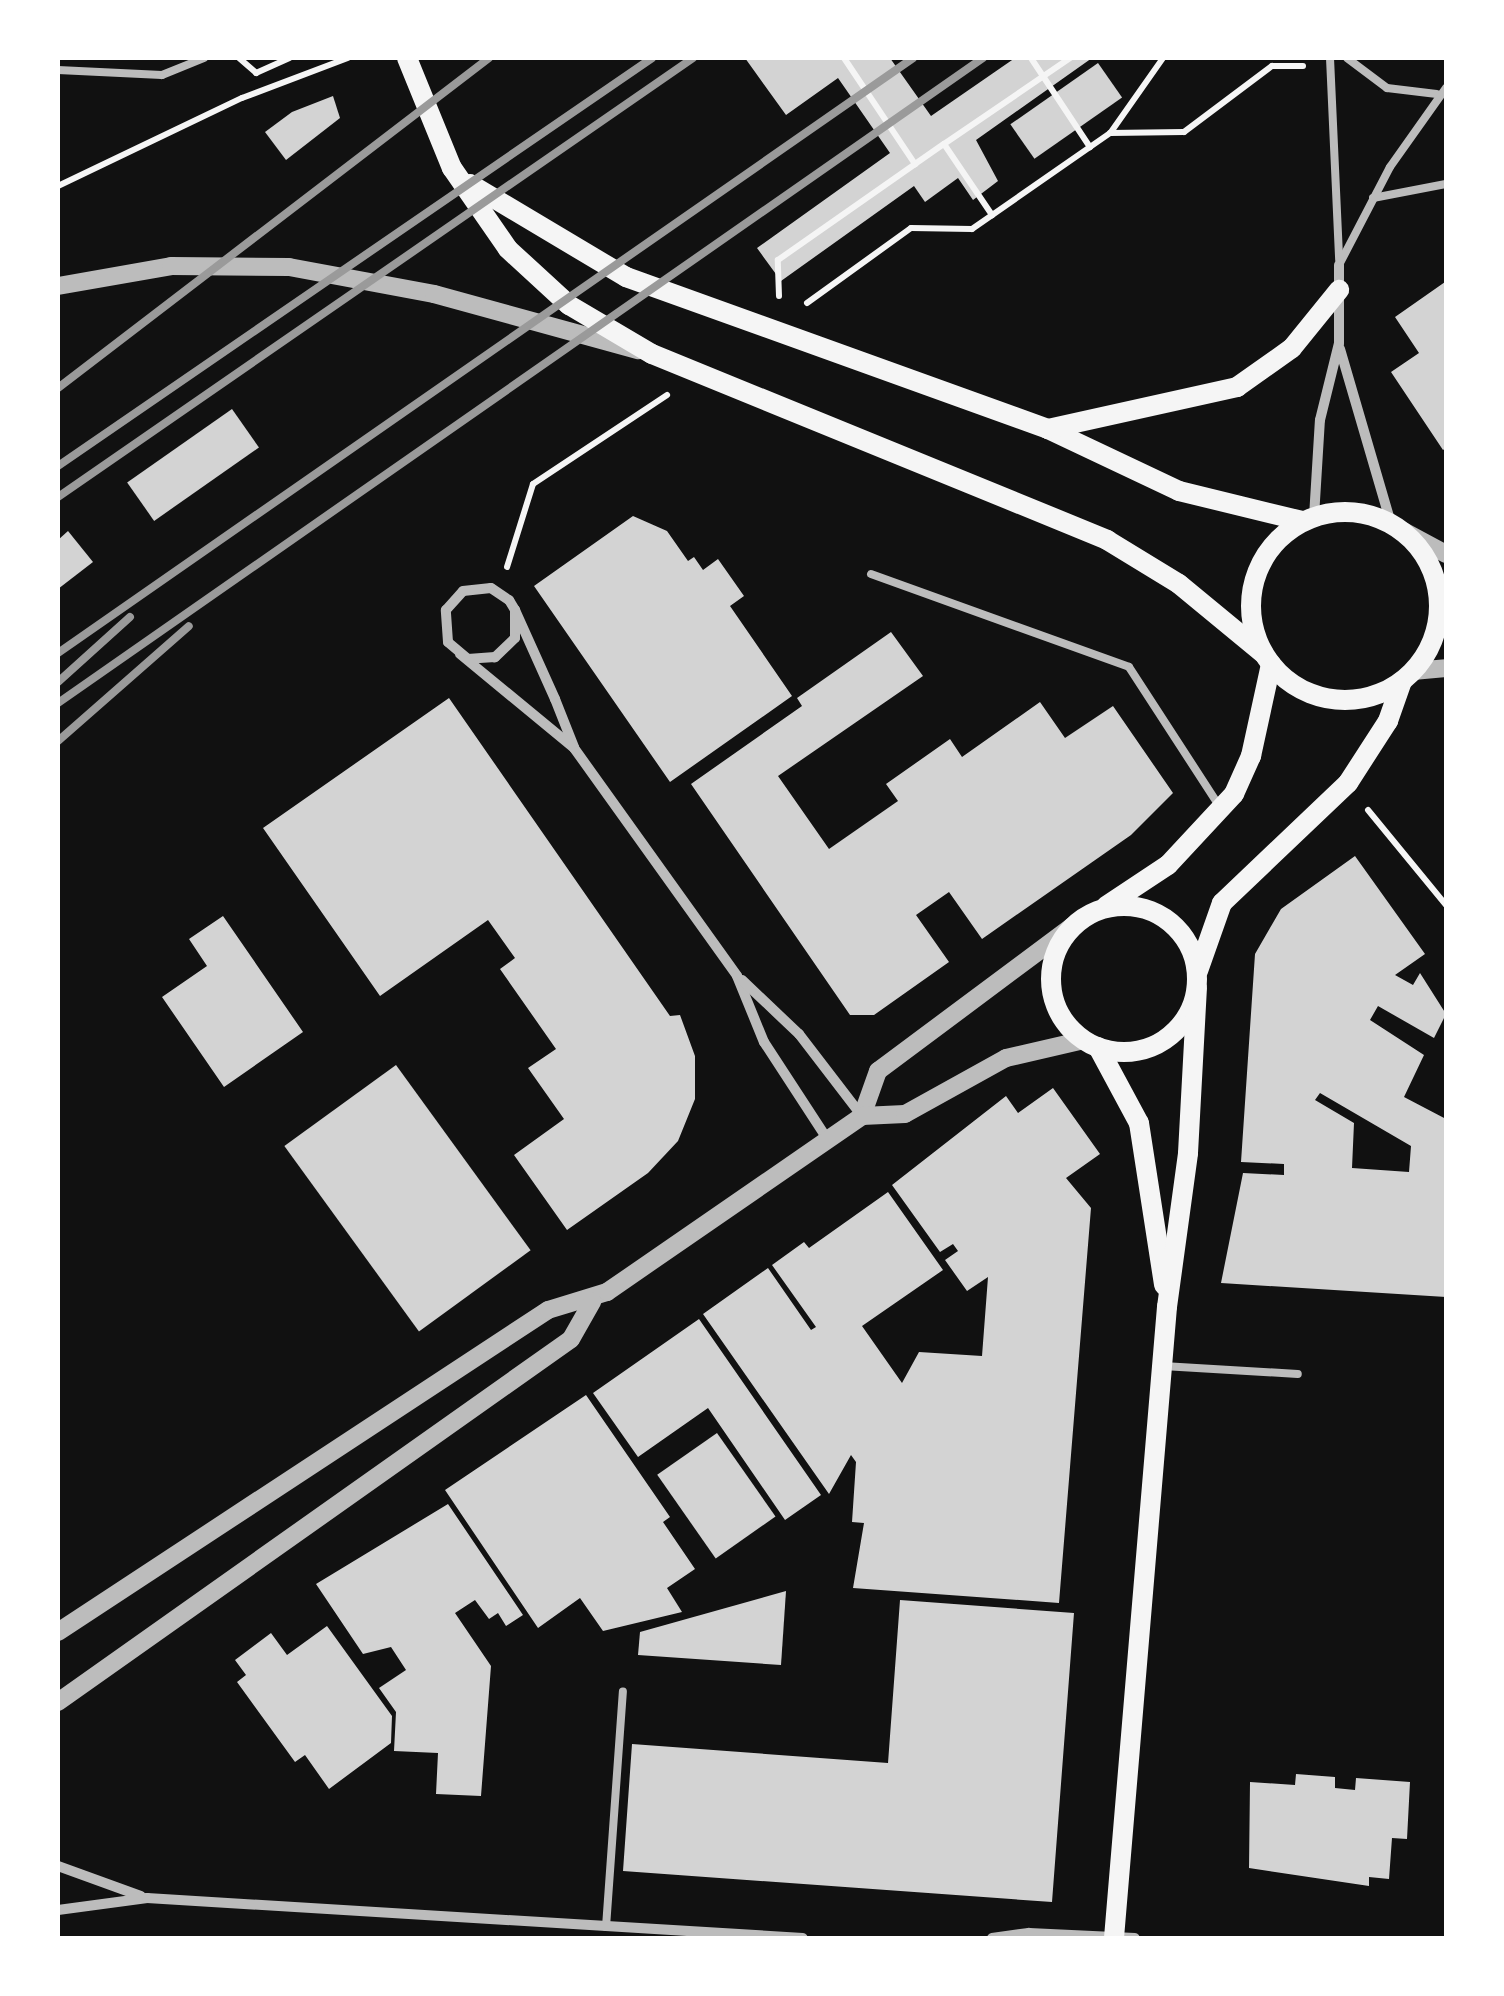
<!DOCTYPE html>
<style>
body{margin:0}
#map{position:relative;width:1504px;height:1996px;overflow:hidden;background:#111;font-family:"IBM Plex Serif",serif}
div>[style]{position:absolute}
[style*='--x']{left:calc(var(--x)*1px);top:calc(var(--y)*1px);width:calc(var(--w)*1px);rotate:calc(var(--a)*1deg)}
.building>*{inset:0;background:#d3d3d3;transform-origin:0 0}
.path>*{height:6px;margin:-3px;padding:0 3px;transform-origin:3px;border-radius:3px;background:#f5f5f5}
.service>*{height:8px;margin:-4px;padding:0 4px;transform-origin:4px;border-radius:4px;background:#bcbcbc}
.minor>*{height:10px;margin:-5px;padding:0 5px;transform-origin:5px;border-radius:5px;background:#bcbcbc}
.tertiary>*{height:18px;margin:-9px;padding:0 9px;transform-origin:9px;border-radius:9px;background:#bcbcbc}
.secondary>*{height:20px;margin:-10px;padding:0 10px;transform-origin:10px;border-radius:10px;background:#f5f5f5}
.secondary>.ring{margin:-10px;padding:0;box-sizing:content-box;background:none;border:20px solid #f5f5f5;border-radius:50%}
.rail>*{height:8px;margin:-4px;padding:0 4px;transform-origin:4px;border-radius:4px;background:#9a9a9a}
span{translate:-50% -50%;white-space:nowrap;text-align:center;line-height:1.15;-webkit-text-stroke:10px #fff;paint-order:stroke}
.frame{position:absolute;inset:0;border:60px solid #fff;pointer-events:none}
</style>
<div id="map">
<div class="building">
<i style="clip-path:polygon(745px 58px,890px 58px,931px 116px,1015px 58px,1092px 58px,976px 140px,998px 181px,973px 200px,958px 178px,925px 202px,914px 186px,781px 281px,757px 248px,890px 153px,838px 78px,786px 115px)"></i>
<i style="left:1098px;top:63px;width:42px;height:107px;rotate:55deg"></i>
<i style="clip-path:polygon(333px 96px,340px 118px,286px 160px,265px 132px,292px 112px)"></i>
<i style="clip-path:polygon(1445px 282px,1446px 448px,1443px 450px,1391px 372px,1419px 353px,1395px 317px)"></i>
<i style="left:232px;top:409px;width:47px;height:128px;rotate:55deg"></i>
<i style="clip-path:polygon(633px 516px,667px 531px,688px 561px,694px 557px,703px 570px,718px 559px,744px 596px,730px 606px,792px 696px,670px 782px,534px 586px)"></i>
<i style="clip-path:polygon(68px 531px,93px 562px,58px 589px,58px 540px)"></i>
<i style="clip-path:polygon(891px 632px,923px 676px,778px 776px,829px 849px,898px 801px,886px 784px,950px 739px,962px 757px,1040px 702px,1065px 738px,1113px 706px,1173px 793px,1131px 835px,982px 939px,949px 892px,916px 915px,949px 962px,874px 1015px,850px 1015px,691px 784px,802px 706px,797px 698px)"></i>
<i style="clip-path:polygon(449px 698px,670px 1016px,680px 1015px,695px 1056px,695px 1099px,678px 1141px,648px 1173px,567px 1230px,514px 1155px,564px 1119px,528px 1068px,556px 1049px,500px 969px,515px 958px,488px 920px,380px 996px,263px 828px)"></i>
<i style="clip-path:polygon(evenodd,1355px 856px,1425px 954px,1395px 975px,1413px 985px,1420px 973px,1446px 1014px,1434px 1038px,1378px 1006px,1370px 1020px,1424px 1055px,1404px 1097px,1446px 1119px,1446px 1297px,1221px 1283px,1243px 1173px,1284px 1175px,1284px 1164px,1241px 1162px,1255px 954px,1281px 909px,1355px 856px,1320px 1093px,1411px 1146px,1409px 1172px,1352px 1168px,1354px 1123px,1315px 1100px,1320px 1093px)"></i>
<i style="clip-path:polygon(223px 916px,303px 1032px,224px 1087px,162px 997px,207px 966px,189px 939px)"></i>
<i style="left:396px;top:1065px;width:229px;height:138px;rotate:54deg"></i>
<i style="clip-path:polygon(1053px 1088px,1100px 1154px,1066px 1178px,1091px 1208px,1059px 1603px,853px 1588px,864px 1523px,852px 1522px,856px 1462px,851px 1455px,829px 1494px,703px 1314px,768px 1268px,811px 1330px,816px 1327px,772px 1265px,804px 1242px,809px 1248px,888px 1192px,943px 1270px,862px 1326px,902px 1383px,919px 1352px,982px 1356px,988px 1277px,967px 1291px,945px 1260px,958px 1251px,953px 1244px,940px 1252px,892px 1185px,1006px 1096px,1018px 1113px)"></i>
<i style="clip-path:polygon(699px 1319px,821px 1495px,785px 1520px,708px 1408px,638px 1457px,593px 1393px)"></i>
<i style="clip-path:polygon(586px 1395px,670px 1517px,663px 1522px,695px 1569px,667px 1588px,682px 1612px,603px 1631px,580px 1598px,538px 1628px,445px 1490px)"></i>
<i style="left:717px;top:1433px;width:102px;height:73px;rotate:55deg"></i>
<i style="clip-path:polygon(448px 1504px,523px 1615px,506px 1626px,498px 1613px,489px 1619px,475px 1600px,455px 1613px,491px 1666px,481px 1796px,436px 1794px,438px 1753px,394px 1751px,396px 1712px,379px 1688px,406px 1670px,391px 1647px,363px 1654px,316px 1584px)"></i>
<i style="clip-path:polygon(786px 1591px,781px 1665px,638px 1655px,640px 1632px)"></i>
<i style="clip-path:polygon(900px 1600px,1074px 1613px,1052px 1902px,623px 1871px,632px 1744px,888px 1763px)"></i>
<i style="clip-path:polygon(327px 1626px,392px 1716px,391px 1743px,329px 1789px,305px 1755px,295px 1762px,237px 1682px,246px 1675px,235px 1660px,271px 1633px,287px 1655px)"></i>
<i style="clip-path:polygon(1296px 1774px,1335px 1777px,1335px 1788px,1355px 1790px,1356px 1778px,1410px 1782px,1407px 1839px,1392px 1838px,1389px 1879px,1369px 1877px,1369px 1886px,1249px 1868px,1250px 1782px,1295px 1785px)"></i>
</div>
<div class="path">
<i style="--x:239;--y:58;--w:23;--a:41"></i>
<i style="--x:256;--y:73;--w:36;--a:-24"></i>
<i style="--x:844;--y:58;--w:128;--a:56.2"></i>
<i style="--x:915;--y:164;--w:35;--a:-35"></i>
<i style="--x:944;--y:144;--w:86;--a:55.9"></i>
<i style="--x:1031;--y:58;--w:107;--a:56.5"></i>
<i style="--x:1111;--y:132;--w:90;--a:-54.9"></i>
<i style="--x:944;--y:144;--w:153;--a:-34.3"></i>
<i style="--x:58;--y:186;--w:204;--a:-25.6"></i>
<i style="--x:242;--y:98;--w:113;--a:-20.7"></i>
<i style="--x:779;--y:296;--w:36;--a:-92"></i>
<i style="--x:778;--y:260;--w:167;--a:-35"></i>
<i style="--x:807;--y:303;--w:128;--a:-35.8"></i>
<i style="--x:911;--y:228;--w:61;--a:0.9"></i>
<i style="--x:972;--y:229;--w:168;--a:-34.8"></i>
<i style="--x:1110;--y:133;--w:74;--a:-0.8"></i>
<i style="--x:1184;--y:132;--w:110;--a:-36.9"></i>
<i style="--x:1272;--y:66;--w:31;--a:0"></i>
<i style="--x:507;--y:567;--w:87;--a:-72.6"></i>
<i style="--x:533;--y:484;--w:161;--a:-33.6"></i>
<i style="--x:1368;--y:810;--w:123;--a:50.6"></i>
</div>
<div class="service">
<i style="--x:1330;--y:58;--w:202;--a:87.4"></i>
<i style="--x:1347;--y:58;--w:50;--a:36.9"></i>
<i style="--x:1387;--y:88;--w:50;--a:6.8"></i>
<i style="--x:58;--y:70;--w:104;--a:2.8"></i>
<i style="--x:162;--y:75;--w:45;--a:-22"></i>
<i style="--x:1373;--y:198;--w:74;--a:-10.9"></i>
<i style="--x:1339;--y:265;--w:110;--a:-62.5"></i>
<i style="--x:1390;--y:167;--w:97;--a:-54.7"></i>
<i style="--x:871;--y:574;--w:274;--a:19.8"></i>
<i style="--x:1129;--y:667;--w:167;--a:57"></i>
<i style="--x:1163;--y:1366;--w:135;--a:3.4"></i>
<i style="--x:606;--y:1927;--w:236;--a:-85.9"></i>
</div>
<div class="minor">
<i style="--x:1340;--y:349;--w:181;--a:73.7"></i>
<i style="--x:1314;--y:517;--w:97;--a:-86.5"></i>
<i style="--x:1320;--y:420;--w:79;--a:-76.1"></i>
<i style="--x:1339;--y:343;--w:78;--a:-90"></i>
<i style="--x:515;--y:610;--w:28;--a:90"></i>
<i style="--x:515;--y:638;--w:28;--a:136"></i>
<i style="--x:495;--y:657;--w:27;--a:176"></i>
<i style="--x:468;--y:659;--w:26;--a:-140"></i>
<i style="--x:448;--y:642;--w:32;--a:-94"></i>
<i style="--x:446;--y:610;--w:25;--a:-48"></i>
<i style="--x:463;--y:591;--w:28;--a:-6"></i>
<i style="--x:491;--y:588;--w:22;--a:34"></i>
<i style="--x:509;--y:600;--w:12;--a:59"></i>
<i style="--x:515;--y:610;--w:98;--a:65.8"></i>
<i style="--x:555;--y:699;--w:52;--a:68.4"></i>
<i style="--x:460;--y:654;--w:148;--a:39.5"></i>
<i style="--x:574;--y:748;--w:280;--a:54.4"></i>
<i style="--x:737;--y:976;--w:71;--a:67.8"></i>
<i style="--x:764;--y:1042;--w:117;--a:56.9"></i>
<i style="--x:742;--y:980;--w:79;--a:43.5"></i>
<i style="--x:799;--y:1034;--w:103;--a:52.5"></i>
<i style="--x:58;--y:1866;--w:88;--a:19.9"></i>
<i style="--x:58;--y:1910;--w:90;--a:-7.7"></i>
<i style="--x:147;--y:1898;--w:657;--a:3.49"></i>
<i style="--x:992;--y:1938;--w:37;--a:-8"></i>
<i style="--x:1029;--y:1933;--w:106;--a:2.7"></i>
</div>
<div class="tertiary">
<i style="--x:58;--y:286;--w:115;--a:-10"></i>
<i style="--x:171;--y:266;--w:118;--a:0.5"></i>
<i style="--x:289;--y:267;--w:147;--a:10.5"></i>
<i style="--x:434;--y:294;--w:212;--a:15.4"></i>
<i style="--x:1403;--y:531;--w:49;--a:28.1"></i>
<i style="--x:1413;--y:671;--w:33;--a:-5"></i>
<i style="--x:862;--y:1116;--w:48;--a:-70.4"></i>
<i style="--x:878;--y:1071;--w:254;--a:-36.7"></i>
<i style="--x:58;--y:1632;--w:586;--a:-33.31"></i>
<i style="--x:548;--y:1310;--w:62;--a:-17"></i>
<i style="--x:607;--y:1292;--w:310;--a:-34.6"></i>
<i style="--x:862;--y:1116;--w:43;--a:-2.7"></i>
<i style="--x:905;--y:1114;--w:115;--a:-29"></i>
<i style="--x:1006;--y:1058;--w:80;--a:-13"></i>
<i style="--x:58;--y:1702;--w:628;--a:-35.28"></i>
<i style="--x:571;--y:1339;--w:43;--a:-60.4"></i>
</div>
<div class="secondary">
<i style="--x:407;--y:58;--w:119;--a:67.8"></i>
<i style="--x:452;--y:168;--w:98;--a:55.3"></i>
<i style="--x:508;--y:249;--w:83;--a:42.6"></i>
<i style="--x:569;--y:305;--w:96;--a:30.6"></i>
<i style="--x:652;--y:354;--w:492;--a:22.2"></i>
<i style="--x:1107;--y:540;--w:84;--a:31.4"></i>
<i style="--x:1179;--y:584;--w:110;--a:39.5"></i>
<i style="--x:470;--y:184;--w:182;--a:30.8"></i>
<i style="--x:626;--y:277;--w:449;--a:19.8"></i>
<i style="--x:1048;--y:429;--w:145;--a:25.3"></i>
<i style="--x:1179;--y:491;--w:127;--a:13.7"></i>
<i style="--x:1048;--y:429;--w:194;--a:-12.5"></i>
<i style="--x:1237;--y:387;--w:67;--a:-35.3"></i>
<i style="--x:1292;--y:348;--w:75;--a:-51"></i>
<i class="ring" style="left:1251px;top:512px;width:168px;height:168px"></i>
<i style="--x:1106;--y:906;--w:74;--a:-33.5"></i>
<i style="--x:1168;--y:865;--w:97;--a:-47.1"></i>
<i style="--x:1234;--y:794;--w:42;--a:-65.9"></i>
<i style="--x:1251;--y:756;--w:94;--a:-77.7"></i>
<i class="ring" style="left:1051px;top:906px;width:126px;height:126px"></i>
<i style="--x:1198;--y:971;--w:72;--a:-70.6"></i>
<i style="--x:1222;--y:903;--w:174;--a:-43.6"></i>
<i style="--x:1348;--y:783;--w:74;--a:-57.2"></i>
<i style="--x:1388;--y:721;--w:42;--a:-70.7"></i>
<i style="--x:1098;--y:1047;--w:86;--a:61.7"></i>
<i style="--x:1139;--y:1123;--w:164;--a:81.2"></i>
<i style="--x:1114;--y:1938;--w:633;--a:-85.2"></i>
<i style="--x:1167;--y:1307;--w:155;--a:-82.2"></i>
<i style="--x:1188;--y:1153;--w:165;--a:-86.9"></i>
</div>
<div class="rail">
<i style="--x:58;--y:388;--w:543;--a:-37.44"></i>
<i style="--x:58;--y:466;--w:721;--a:-34.48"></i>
<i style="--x:58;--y:497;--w:772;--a:-34.66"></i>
<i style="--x:58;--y:653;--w:1042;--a:-34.83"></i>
<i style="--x:58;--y:682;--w:97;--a:-42.1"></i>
<i style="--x:58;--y:703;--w:1128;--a:-34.89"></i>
<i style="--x:58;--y:741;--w:174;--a:-41.3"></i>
</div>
<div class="frame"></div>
</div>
